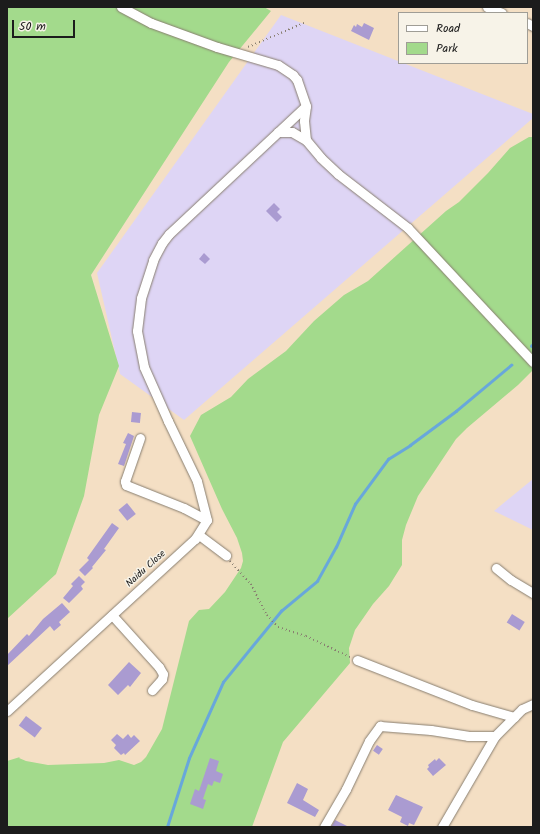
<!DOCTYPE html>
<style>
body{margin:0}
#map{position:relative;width:540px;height:834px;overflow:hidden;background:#f4dfc4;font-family:Kalam,sans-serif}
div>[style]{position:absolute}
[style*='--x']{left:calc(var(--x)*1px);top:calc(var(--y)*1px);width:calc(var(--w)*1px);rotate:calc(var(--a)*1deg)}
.built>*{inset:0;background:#ded5f5}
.green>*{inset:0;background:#a3da8c}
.stream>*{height:2.5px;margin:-1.25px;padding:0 1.25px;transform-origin:1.25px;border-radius:1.25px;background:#68a7db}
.building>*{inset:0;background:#aa9bd1;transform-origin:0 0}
.path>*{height:1.5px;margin-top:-0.75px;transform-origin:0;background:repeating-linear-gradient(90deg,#887e70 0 1px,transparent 0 4px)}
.roads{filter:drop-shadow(0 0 1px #887e70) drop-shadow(0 0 1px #887e70)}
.minor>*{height:9px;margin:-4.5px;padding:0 4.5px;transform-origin:4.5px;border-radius:4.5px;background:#fff}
span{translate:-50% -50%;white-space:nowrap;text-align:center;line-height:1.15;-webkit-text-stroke:3px #f7f3e8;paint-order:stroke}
.street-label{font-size:10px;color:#1c1c1c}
.frame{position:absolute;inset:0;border:8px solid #1c1c1c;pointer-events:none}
.legend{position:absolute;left:398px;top:12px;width:130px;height:52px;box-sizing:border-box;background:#f7f3e8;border:1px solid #9f9d96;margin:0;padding:5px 7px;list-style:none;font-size:12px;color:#1c1c1c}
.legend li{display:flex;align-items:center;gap:8px;height:20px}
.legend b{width:20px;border:1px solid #9f9d96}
.scale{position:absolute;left:12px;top:20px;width:63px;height:18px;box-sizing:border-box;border:2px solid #1c1c1c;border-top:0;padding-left:5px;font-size:12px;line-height:14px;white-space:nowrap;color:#1c1c1c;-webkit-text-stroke:3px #f7f3e8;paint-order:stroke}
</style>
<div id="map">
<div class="built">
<i style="clip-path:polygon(281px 15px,533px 114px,533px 118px,184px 420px,120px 374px,97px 273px)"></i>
<i style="clip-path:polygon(533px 479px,533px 530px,494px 511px)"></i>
</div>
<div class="green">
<i style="clip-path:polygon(7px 7px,264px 7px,271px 11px,229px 62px,91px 275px,119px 366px,99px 415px,84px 496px,56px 574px,7px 619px)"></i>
<i style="clip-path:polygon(529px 137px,533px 137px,533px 370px,518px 385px,467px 428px,456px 439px,418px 496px,406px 525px,402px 540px,402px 565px,389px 586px,373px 604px,355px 630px,349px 648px,350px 663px,283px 742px,252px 827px,7px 827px,7px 761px,20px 757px,19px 758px,26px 761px,48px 765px,104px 763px,119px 760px,134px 765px,141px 762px,146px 757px,162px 729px,189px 621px,199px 610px,209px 609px,225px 592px,241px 568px,243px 561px,242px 553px,237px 538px,222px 509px,190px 436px,201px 415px,231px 397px,248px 379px,286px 351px,314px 321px,344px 295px,368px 281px,446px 211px,459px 202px,488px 173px,510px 148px)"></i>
</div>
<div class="stream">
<i style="--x:531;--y:346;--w:3;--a:-45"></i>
<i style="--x:167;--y:827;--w:72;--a:-72.3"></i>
<i style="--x:189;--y:758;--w:83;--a:-65.9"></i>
<i style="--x:223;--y:682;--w:92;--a:-50.8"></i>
<i style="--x:281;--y:611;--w:47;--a:-39.8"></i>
<i style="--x:317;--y:581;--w:39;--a:-61"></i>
<i style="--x:336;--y:547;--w:47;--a:-66.2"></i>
<i style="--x:355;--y:504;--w:56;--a:-53.7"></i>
<i style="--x:388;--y:459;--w:26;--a:-32"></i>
<i style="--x:410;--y:445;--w:57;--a:-36.5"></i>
<i style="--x:456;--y:411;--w:72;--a:-39.9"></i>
</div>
<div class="building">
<i style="clip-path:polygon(364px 23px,374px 28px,369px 40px,351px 31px,354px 25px,356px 27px,357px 24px,362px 27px)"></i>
<i style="clip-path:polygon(274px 203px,280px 209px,277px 212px,282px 217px,277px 222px,266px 211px)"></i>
<i style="clip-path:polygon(204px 253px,210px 259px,205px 264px,199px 259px)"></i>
<i style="left:132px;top:412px;width:9px;height:10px;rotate:6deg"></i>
<i style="clip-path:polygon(128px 433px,134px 436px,124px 466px,118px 464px,126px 444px,123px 443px)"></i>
<i style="left:127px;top:503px;width:14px;height:11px;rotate:51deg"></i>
<i style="clip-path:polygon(112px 523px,119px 528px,104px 549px,106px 550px,92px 567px,93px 568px,85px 576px,79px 570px,89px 560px,87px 558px)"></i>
<i style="clip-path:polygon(79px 576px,85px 582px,81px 586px,83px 589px,69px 603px,63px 598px,73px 586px,71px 584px)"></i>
<i style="clip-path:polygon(62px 603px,70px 612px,59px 622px,61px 625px,54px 631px,50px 626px,7px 666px,7px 655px,27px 634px,29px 636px,43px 619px)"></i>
<i style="left:512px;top:614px;width:15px;height:10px;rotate:32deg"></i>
<i style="clip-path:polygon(129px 662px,141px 673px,130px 687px,128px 685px,118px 695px,108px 685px)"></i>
<i style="left:26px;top:716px;width:20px;height:12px;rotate:37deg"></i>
<i style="clip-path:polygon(117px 734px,123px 739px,128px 734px,131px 738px,134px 735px,140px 741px,125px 755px,124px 753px,121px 755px,114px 748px,116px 745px,111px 740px)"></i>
<i style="left:377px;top:745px;width:7px;height:7px;rotate:34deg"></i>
<i style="clip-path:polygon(210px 758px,219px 761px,216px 771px,223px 774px,220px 783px,214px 781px,212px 786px,208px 784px,203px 799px,206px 800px,203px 809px,190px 804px,195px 789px,199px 791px)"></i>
<i style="clip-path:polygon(439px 758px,446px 765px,433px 776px,427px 769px,429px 767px,428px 765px,435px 759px,436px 761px)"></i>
<i style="clip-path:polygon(297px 783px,308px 789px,303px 800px,319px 810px,315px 817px,287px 803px)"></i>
<i style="clip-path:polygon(396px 795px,423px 807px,414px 825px,409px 823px,408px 826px,400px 822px,402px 817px,388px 810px)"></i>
<i style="clip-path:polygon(335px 820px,349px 827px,331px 827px)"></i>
</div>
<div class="path">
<i style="--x:248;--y:47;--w:61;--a:-23.2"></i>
<i style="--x:230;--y:561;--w:31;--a:48"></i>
<i style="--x:251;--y:584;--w:35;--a:63"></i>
<i style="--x:267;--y:615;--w:16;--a:47"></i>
<i style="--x:278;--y:627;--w:29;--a:18"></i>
<i style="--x:306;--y:636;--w:49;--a:25.5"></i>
</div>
<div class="roads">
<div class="minor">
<i style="--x:487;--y:7;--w:16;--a:22"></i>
<i style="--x:527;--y:23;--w:7;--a:27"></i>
<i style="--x:306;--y:106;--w:15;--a:98"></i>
<i style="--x:304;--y:121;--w:19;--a:84"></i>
<i style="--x:278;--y:132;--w:14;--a:0"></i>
<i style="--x:292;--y:132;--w:16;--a:30"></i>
<i style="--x:306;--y:140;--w:23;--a:50"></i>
<i style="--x:321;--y:158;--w:23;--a:43"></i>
<i style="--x:338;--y:174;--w:88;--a:37.6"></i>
<i style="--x:408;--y:228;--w:183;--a:47"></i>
<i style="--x:140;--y:438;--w:46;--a:109.2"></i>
<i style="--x:125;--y:481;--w:4;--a:76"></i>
<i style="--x:126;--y:485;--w:62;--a:21.6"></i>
<i style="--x:184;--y:508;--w:26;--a:28"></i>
<i style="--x:199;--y:535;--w:34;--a:37"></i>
<i style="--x:496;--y:568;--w:19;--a:39"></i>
<i style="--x:511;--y:580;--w:26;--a:31"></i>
<i style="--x:112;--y:615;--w:70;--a:47.9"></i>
<i style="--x:159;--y:667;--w:8;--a:60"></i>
<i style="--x:163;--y:674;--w:5;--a:101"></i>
<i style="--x:162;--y:679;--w:15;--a:132"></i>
<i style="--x:357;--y:660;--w:123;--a:21.4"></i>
<i style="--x:472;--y:705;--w:44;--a:15.9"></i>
<i style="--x:7;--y:711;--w:255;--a:-42.5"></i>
<i style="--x:195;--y:539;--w:22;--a:-58"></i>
<i style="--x:207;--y:520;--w:40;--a:-104.4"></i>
<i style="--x:197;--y:481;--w:67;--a:-115.8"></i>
<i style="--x:168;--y:421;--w:59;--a:-114"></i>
<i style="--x:144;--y:367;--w:37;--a:-101"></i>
<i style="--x:137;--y:331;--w:33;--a:-83"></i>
<i style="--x:141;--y:298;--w:40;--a:-72"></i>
<i style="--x:153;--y:260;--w:19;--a:-62"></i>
<i style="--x:162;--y:243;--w:11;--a:-52"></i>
<i style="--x:169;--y:234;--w:187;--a:-43.1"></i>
<i style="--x:306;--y:106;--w:28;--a:-109"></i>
<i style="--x:297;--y:80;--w:6;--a:-129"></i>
<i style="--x:293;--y:75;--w:18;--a:-146"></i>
<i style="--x:278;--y:65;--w:64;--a:-163.6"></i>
<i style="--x:217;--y:47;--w:70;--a:-160"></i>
<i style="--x:151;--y:23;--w:34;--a:-152"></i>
<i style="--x:324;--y:827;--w:44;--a:-59.9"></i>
<i style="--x:346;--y:789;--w:53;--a:-64.4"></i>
<i style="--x:369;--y:741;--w:19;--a:-54"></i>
<i style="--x:380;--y:726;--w:51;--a:4.5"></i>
<i style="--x:431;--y:730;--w:37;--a:9"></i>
<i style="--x:468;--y:736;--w:27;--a:0"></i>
<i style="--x:442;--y:827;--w:105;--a:-59.8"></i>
<i style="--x:495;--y:736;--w:38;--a:-45"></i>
<i style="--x:522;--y:709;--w:12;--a:-24"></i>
</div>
</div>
<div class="street-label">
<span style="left:146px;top:569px;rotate:-42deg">Naidu Close</span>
</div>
<div class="frame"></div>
<ul class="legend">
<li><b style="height:5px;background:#fff"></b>Road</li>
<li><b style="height:11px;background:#a3da8c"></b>Park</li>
</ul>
<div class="scale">50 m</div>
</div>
